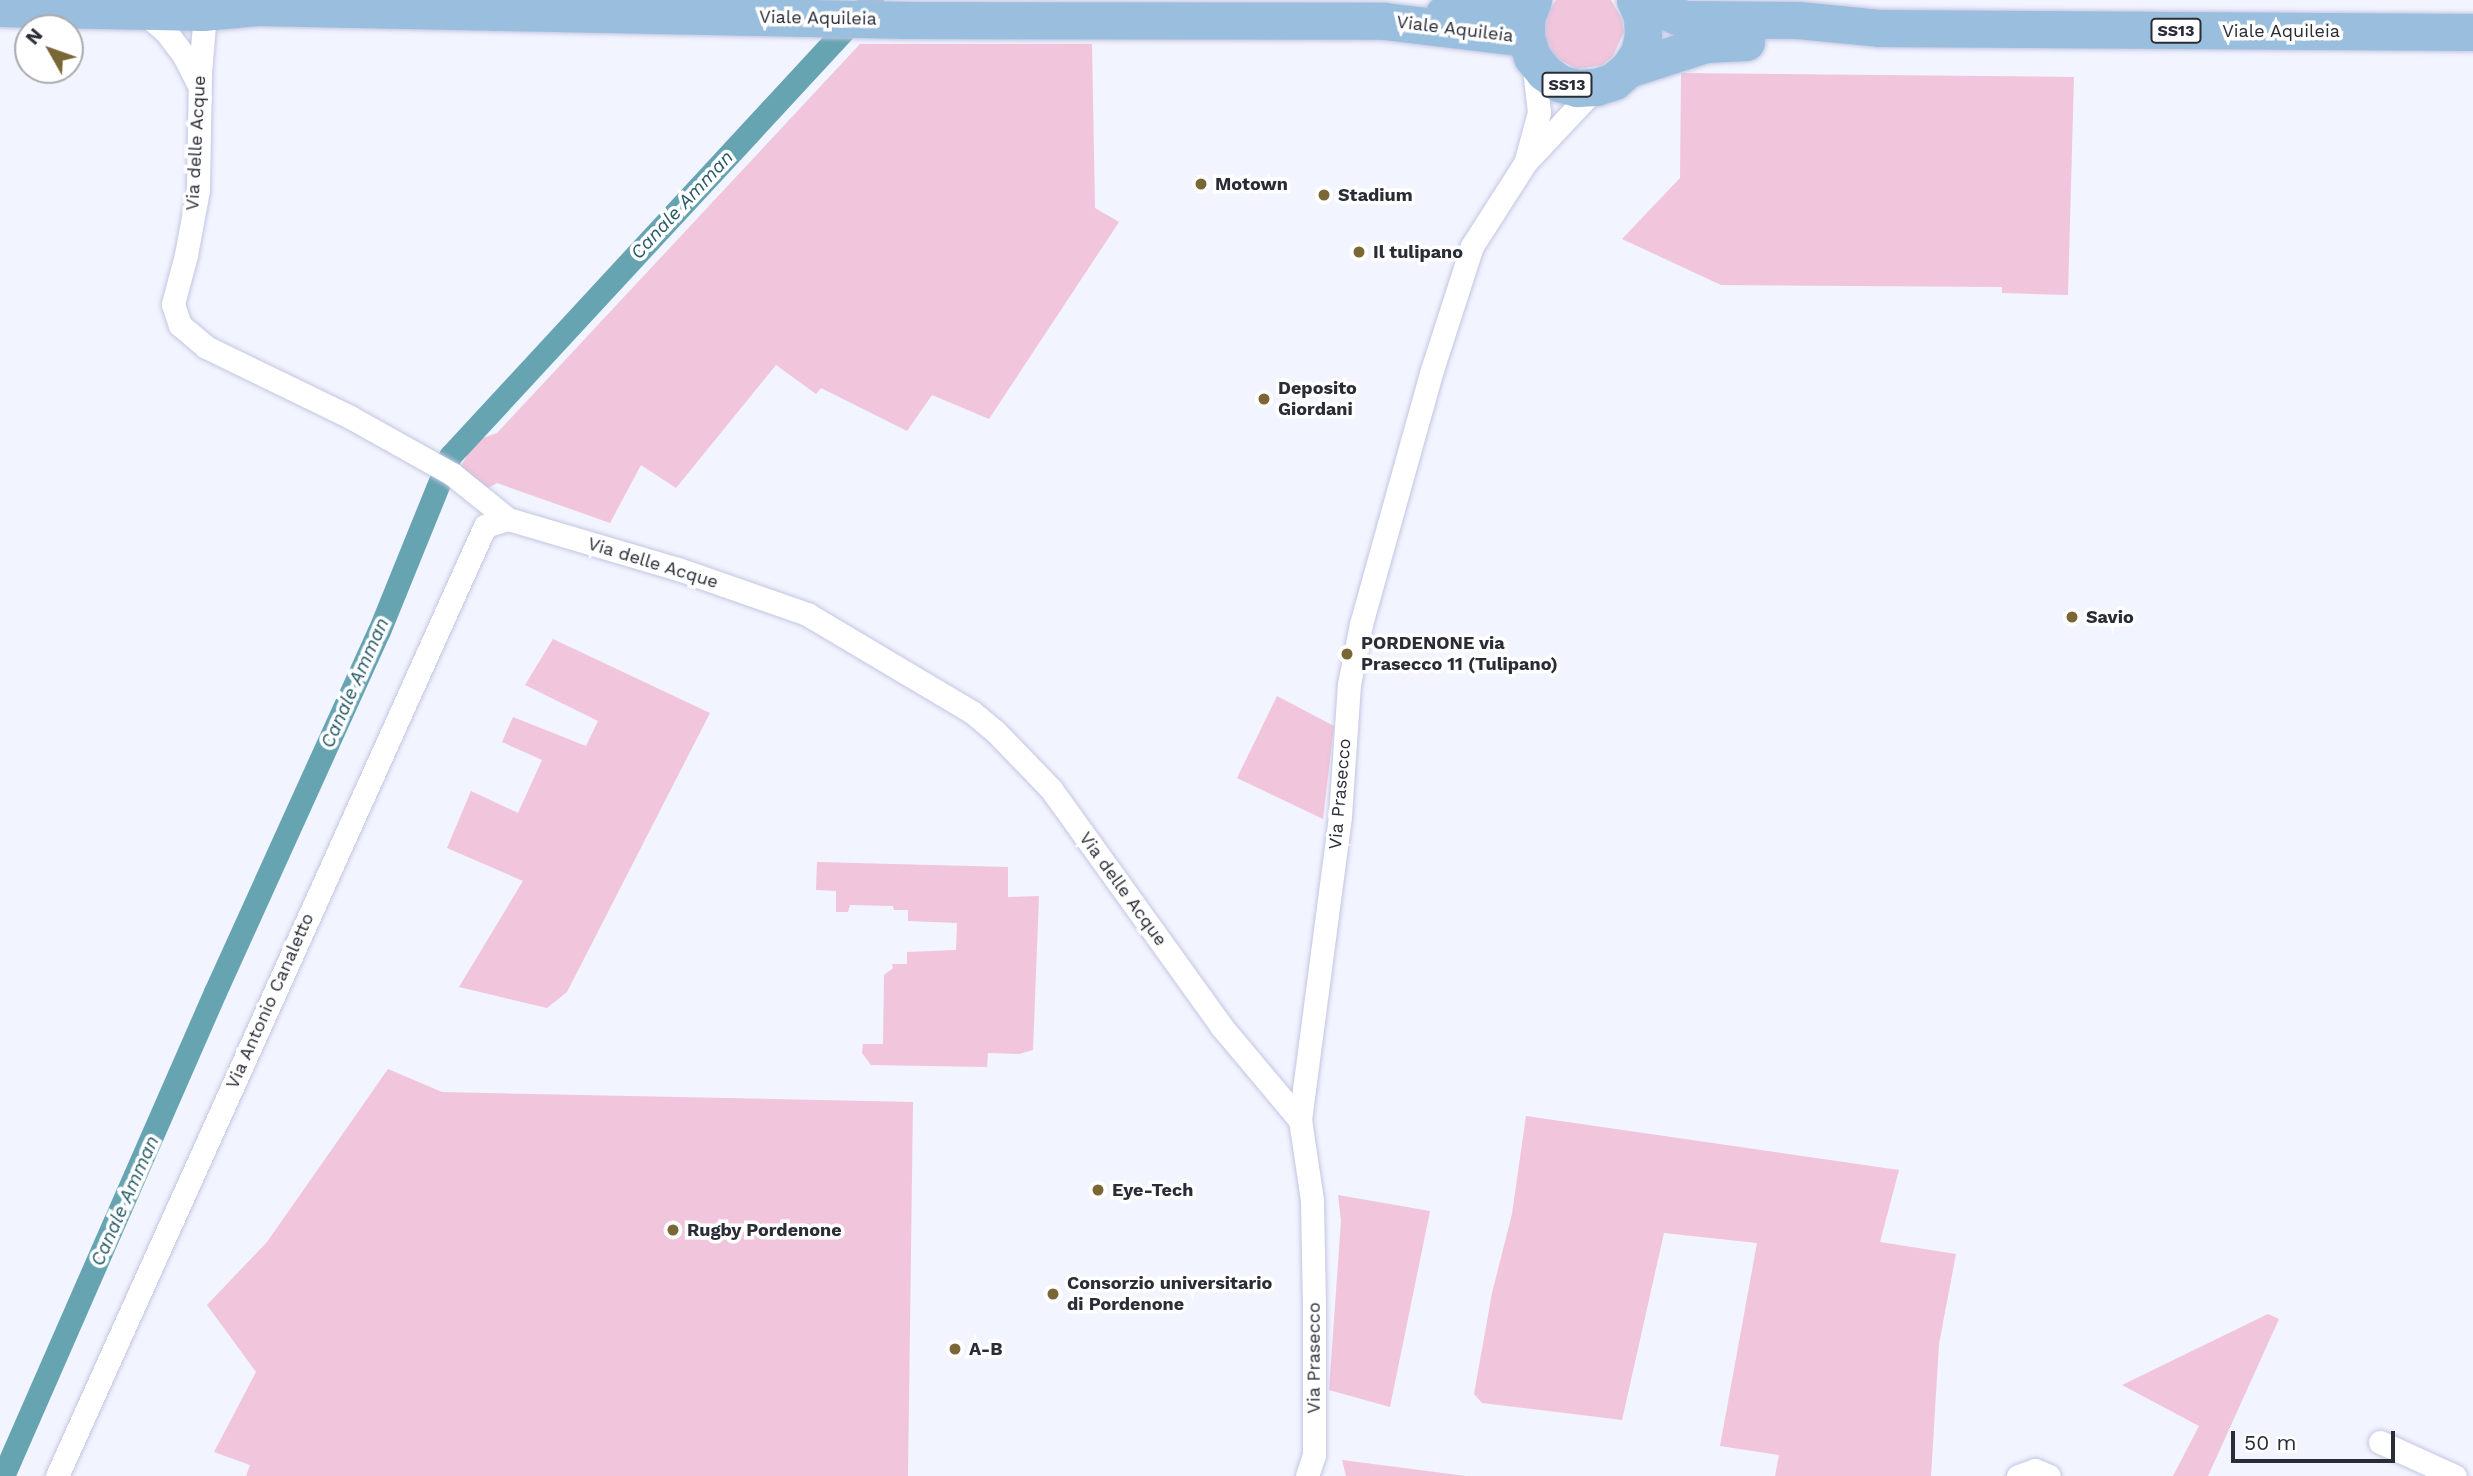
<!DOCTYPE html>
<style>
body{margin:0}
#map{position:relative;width:2473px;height:1476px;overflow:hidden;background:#f2f4ff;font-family:"Work Sans",sans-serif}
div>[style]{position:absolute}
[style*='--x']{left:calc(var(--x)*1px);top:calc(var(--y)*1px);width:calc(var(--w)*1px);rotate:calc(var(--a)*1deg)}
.green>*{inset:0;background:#f1c5db}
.canal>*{height:23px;margin:-11.5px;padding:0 11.5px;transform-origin:11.5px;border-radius:11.5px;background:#66a4b2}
.roads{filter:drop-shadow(0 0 2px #c3c6e1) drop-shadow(0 0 2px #c3c6e1)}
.minor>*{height:23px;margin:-11.5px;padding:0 11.5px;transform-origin:11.5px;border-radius:11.5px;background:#fff}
.primary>*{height:37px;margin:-18.5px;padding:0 18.5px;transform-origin:18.5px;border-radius:18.5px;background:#9abedd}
.dots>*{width:19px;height:19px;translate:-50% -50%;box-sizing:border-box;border:4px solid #fff;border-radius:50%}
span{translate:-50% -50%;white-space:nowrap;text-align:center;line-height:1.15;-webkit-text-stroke:7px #fff;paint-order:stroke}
.shield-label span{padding:2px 5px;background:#fff;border:2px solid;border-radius:5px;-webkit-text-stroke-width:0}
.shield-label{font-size:16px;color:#2a2c36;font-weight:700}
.street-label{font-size:18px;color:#2a2c36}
.poi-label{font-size:18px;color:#2a2c36;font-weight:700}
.left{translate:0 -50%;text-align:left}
.water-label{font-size:19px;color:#255a65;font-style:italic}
.north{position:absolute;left:14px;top:14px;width:70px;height:70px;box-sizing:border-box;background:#fff;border:2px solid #aaabaf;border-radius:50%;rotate:310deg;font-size:19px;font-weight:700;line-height:28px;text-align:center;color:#2a2c36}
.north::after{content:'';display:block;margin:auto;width:24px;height:32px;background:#7a6735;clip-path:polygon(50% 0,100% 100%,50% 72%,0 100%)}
.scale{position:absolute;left:2231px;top:1431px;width:164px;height:32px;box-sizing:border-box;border:4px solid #2a2c36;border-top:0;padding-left:9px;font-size:21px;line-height:24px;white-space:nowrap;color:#2a2c36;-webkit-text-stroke:5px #fff;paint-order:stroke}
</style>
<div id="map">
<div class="green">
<i style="clip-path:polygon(1556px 0,1611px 0,1622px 19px,1624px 32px,1613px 56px,1603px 65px,1577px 69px,1553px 56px,1543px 32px,1544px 19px)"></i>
<i style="clip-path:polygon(860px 44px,1092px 44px,1095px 208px,1119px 222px,989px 419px,932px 395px,907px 431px,821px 388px,816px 394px,776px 365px,676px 488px,641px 465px,610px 523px,497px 483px,487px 489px,460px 467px,477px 440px,497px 433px)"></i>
<i style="clip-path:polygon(1681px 73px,2074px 77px,2068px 295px,2002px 293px,2002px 287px,1721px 285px,1622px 239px,1680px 178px)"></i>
<i style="clip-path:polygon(553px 639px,710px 713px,567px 992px,547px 1008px,459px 987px,523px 881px,447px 848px,471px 791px,518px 813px,542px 760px,502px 742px,513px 717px,586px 746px,598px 721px,525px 685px)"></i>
<i style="clip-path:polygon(1277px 696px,1334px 726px,1323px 819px,1237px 778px)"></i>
<i style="clip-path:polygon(817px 862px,1008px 867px,1008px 897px,1039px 896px,1033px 1050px,1019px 1054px,988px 1053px,987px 1067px,871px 1065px,862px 1053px,863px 1044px,883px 1044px,884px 975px,893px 968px,892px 964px,907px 964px,907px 952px,956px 950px,957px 923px,908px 921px,908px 910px,894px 910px,893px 906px,850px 905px,848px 912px,836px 912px,836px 891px,816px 890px)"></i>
<i style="clip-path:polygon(388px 1069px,442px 1092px,913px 1102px,908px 1476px,246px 1476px,250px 1465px,214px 1452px,256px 1372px,207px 1305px,267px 1242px)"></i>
<i style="clip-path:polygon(1526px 1116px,1899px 1170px,1880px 1242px,1956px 1254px,1939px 1344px,1931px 1476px,1775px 1476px,1779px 1455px,1720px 1446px,1757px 1243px,1664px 1233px,1622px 1420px,1482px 1403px,1474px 1394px,1492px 1293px,1512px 1214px)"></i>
<i style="clip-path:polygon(1338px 1195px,1430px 1211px,1390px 1407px,1329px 1390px,1341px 1221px)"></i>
<i style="clip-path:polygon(2268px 1314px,2279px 1319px,2208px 1476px,2173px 1476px,2199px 1426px,2122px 1385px)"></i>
<i style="clip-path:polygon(1342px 1460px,1466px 1476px,1346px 1476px)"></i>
</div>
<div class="canal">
<i style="--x:3;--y:1476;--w:528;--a:-66.35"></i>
<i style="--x:215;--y:992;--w:397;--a:-65.6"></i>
<i style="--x:379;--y:631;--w:189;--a:-67.9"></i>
<i style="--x:450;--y:456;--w:621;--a:-47.22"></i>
</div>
<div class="roads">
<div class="minor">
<i style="--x:206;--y:1;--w:72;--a:94.8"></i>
<i style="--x:200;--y:73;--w:117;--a:91"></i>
<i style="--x:198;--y:190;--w:66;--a:100.5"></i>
<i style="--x:186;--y:255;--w:51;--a:104.9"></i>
<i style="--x:173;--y:304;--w:22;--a:72"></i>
<i style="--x:180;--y:325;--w:34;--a:40"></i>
<i style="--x:206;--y:347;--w:160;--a:25.9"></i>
<i style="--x:350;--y:417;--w:117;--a:29.2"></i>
<i style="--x:452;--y:474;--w:72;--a:38.8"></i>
<i style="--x:142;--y:11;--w:33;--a:41"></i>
<i style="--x:167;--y:33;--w:26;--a:53"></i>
<i style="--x:183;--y:54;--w:31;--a:63"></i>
<i style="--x:1526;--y:160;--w:50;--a:-74.8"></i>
<i style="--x:1539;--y:112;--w:52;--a:-96.6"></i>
<i style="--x:485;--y:526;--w:24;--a:-17"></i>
<i style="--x:508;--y:519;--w:177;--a:16.4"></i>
<i style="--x:678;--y:569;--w:137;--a:19.2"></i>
<i style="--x:807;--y:614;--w:192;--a:30.7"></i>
<i style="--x:972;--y:712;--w:30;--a:40"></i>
<i style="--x:995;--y:731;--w:81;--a:46"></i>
<i style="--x:1051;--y:789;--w:292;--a:54.3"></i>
<i style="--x:1221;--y:1026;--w:123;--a:50"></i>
<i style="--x:2380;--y:1442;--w:82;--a:24.4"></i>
<i style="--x:57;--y:1476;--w:1042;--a:-65.75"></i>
<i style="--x:1307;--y:1476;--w:22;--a:-72"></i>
<i style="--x:1314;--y:1455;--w:148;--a:-90"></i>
<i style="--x:1314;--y:1307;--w:107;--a:-91.1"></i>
<i style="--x:1312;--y:1200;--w:81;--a:-98.5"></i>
<i style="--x:1300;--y:1120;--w:307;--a:-82.5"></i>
<i style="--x:1340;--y:816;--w:132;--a:-86.1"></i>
<i style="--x:1349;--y:684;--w:61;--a:-78.7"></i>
<i style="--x:1361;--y:624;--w:264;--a:-74.4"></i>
<i style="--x:1432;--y:370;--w:130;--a:-72.1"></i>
<i style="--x:1472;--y:246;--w:98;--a:-57.4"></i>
<i style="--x:1525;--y:163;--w:104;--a:-46.9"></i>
<i style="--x:2018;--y:1476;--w:18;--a:-19"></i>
<i style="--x:2035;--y:1470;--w:15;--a:23"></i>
</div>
<div class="primary">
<i style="--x:1533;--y:0;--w:19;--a:111"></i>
<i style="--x:1526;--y:18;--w:20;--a:90"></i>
<i style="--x:1526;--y:38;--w:20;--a:72"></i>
<i style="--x:1532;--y:57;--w:19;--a:51"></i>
<i style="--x:1544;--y:72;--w:19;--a:36"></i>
<i style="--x:1559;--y:83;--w:19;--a:16"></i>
<i style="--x:1577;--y:88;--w:19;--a:-3"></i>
<i style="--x:1596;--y:87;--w:19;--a:-18"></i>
<i style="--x:1614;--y:81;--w:18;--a:-41"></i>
<i style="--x:1628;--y:69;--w:19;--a:-55"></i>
<i style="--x:1639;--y:53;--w:18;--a:-77"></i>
<i style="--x:1643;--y:35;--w:19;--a:-93"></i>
<i style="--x:1642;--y:16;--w:17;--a:-114"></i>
<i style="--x:1639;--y:0;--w:49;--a:22.9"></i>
<i style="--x:1684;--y:19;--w:114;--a:0.5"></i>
<i style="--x:1798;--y:20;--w:81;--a:5.6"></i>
<i style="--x:1879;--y:28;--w:594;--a:0.39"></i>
<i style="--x:0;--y:8;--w:203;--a:1.1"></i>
<i style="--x:203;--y:12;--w:54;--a:-5.3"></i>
<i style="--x:257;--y:7;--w:655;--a:1.14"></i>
<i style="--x:912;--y:20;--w:472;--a:0.1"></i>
<i style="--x:1384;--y:21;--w:143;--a:6.8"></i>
<i style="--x:1444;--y:14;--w:42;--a:-6.8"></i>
<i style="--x:1486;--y:9;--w:30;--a:-17"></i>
<i style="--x:1628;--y:69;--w:82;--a:-17.8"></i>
<i style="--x:1706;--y:44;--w:40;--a:-2.9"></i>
</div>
</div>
<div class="dots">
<i style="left:1201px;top:184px;background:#7a6735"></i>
<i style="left:1324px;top:195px;background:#7a6735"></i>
<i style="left:1359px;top:252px;background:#7a6735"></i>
<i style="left:1264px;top:399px;background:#7a6735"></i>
<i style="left:2072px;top:617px;background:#7a6735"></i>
<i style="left:1347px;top:654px;background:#7a6735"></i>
<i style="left:1098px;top:1190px;background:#7a6735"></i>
<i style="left:673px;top:1230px;background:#7a6735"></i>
<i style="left:1053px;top:1294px;background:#7a6735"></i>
<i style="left:955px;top:1349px;background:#7a6735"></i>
</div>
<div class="shield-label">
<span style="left:2176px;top:31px">SS13</span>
<span style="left:1567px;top:85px">SS13</span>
</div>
<div class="street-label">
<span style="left:818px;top:18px;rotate:1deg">Viale Aquileia</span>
<span style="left:1455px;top:29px;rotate:7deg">Viale Aquileia</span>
<span style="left:2281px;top:31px">Viale Aquileia</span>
<span style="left:196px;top:143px;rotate:-87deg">Via delle Acque</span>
<span style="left:653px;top:563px;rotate:17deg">Via delle Acque</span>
<span style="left:1340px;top:794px;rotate:-85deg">Via Prasecco</span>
<span style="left:1123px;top:889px;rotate:54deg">Via delle Acque</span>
<span style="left:270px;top:1001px;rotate:-66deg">Via Antonio Canaletto</span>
<span style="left:1314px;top:1358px;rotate:-90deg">Via Prasecco</span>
</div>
<div class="poi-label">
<span class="left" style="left:1215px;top:184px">Motown</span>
<span class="left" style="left:1338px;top:195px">Stadium</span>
<span class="left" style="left:1373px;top:252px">Il tulipano</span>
<span class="left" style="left:1278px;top:399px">Deposito<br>Giordani</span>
<span class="left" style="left:2086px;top:617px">Savio</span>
<span class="left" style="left:1361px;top:654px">PORDENONE via<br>Prasecco 11 (Tulipano)</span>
<span class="left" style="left:1112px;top:1190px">Eye-Tech</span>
<span class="left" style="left:687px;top:1230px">Rugby Pordenone</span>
<span class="left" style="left:1067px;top:1294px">Consorzio universitario<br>di Pordenone</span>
<span class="left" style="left:969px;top:1349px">A-B</span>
</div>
<div class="water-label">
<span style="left:682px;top:205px;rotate:-47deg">Canale Amman</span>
<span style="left:355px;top:683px;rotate:-66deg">Canale Amman</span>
<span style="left:125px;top:1201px;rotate:-66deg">Canale Amman</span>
</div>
<div class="north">N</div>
<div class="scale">50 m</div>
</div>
